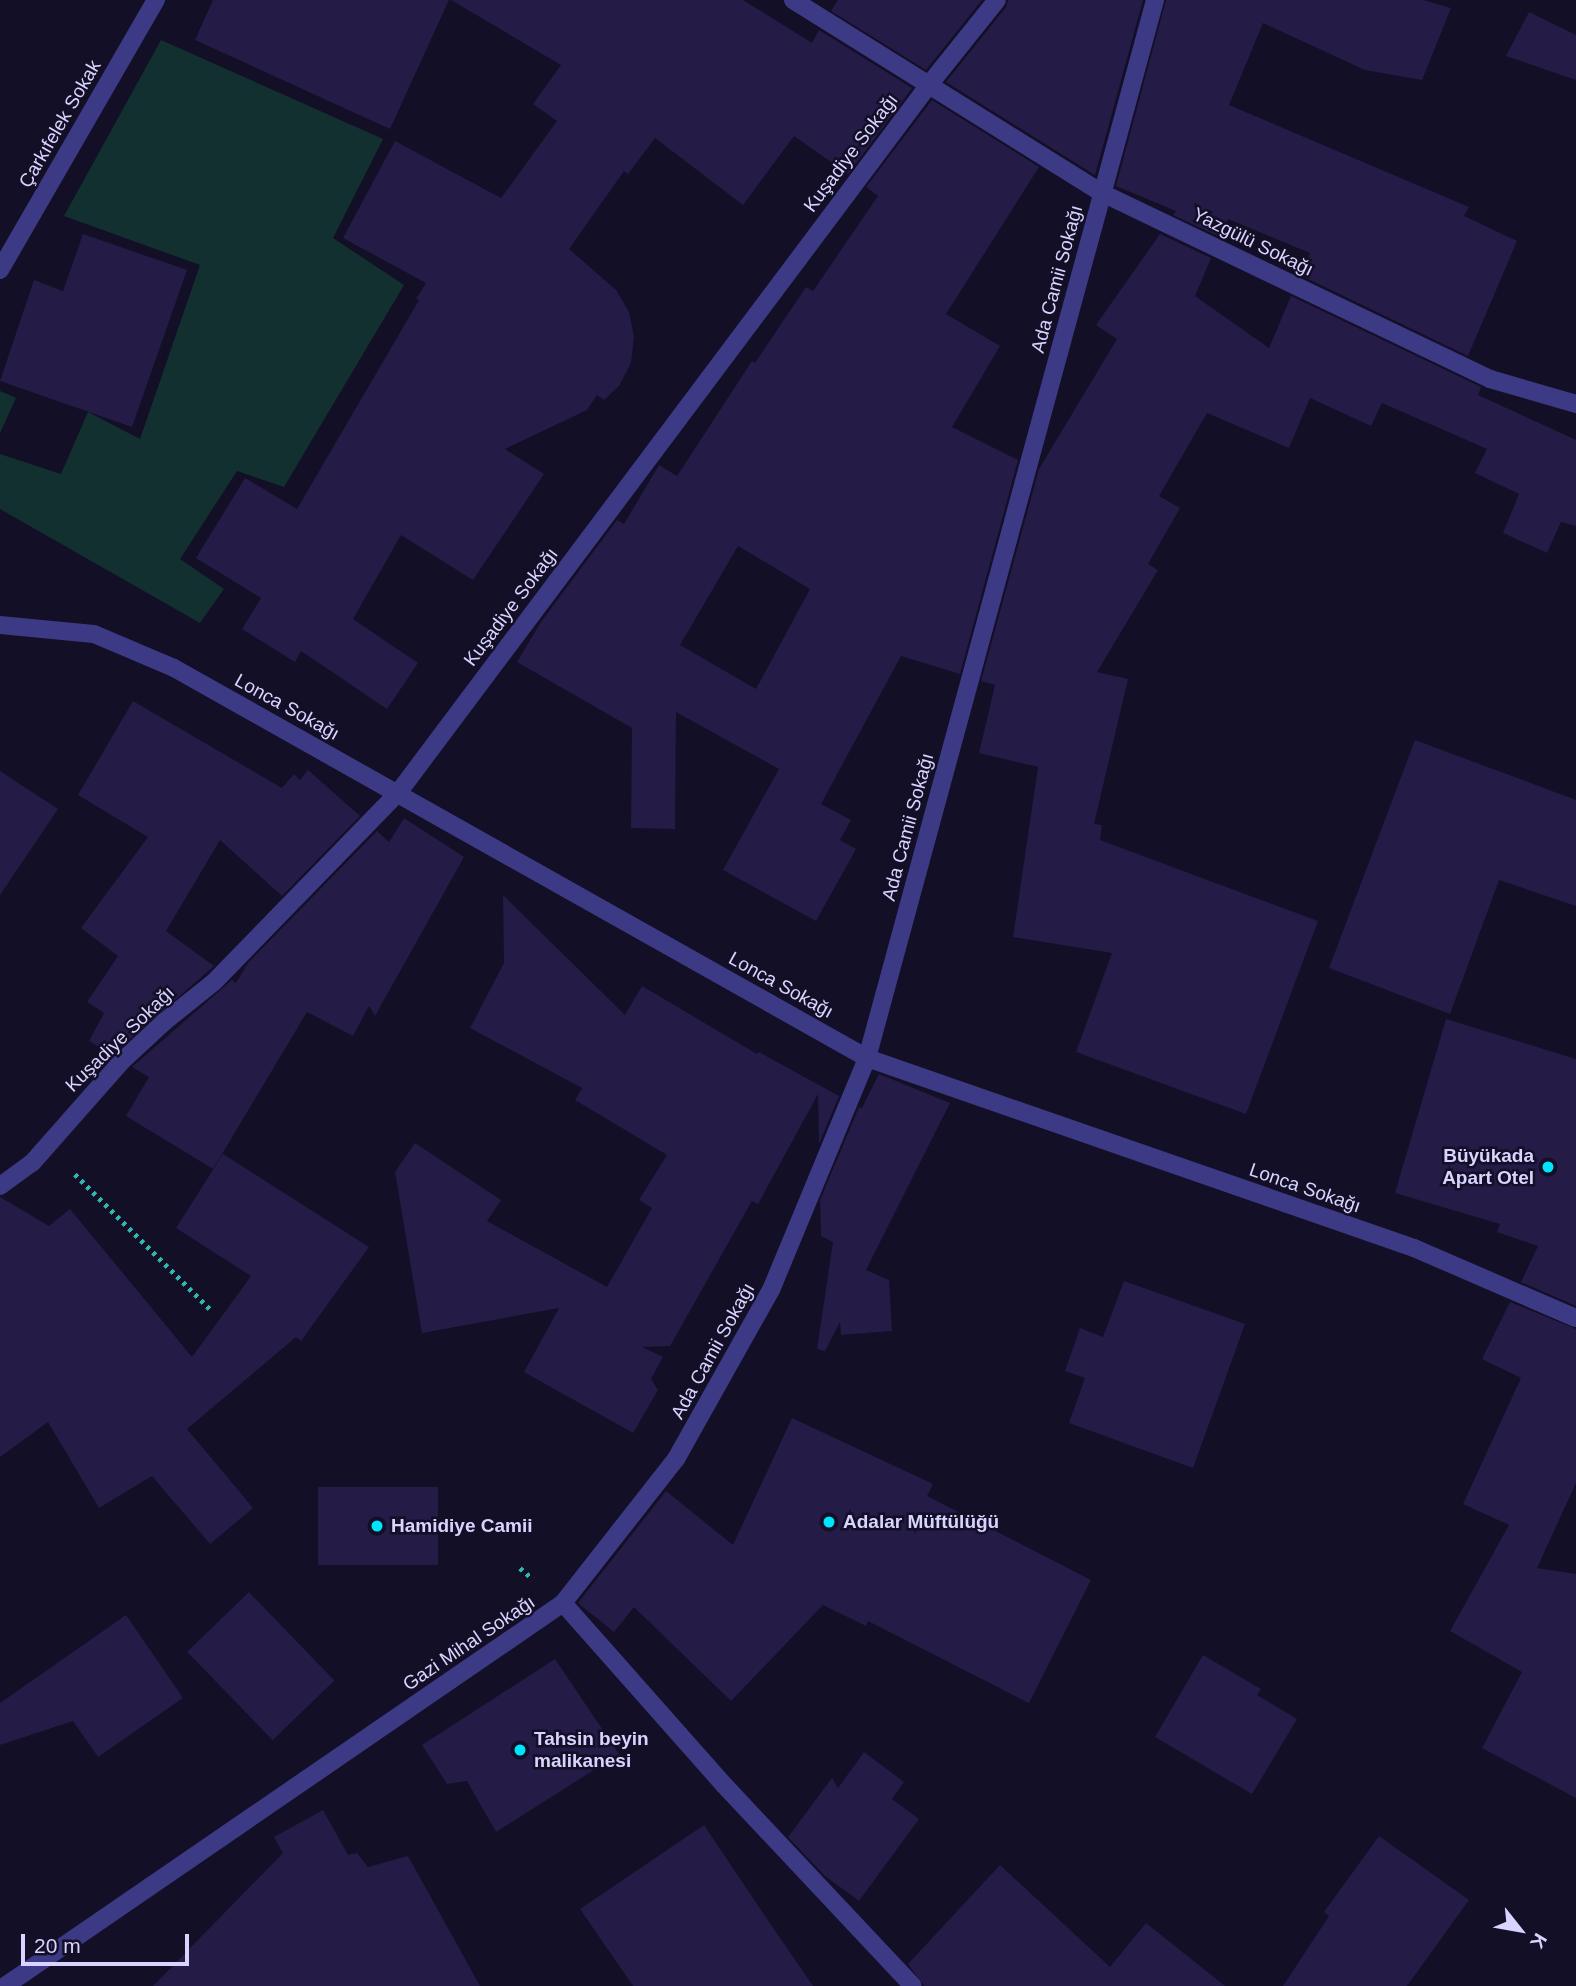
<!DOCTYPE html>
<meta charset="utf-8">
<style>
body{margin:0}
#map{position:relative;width:1576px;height:1986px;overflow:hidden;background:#130f26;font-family:Arial,sans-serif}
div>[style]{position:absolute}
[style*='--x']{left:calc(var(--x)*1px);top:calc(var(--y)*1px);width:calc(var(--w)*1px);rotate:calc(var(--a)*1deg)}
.green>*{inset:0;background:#12302f}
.building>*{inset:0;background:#241b47;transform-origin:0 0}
.path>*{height:4.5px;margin-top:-2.25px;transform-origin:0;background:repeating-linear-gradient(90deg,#2fb8b0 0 3.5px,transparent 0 8.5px)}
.minor>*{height:18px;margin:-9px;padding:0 9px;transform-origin:9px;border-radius:9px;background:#3d3a85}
.dots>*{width:19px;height:19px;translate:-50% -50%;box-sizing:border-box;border:4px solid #130f26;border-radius:50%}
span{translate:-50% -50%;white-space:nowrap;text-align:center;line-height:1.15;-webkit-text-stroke:5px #130f26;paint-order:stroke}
.street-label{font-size:19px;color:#d9d4ff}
.poi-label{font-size:19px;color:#d9d4ff;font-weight:700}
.right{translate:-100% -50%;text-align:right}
.left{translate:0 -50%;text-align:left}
.north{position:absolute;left:1485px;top:1895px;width:70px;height:70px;-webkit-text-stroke:5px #130f26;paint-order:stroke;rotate:121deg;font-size:19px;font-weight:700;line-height:28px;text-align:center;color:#d9d4ff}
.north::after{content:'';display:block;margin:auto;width:24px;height:32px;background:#d9d4ff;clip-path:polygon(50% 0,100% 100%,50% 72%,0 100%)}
.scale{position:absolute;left:21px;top:1934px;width:168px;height:32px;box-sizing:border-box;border:4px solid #d9d4ff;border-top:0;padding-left:9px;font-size:21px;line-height:24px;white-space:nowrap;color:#d9d4ff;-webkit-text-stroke:5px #130f26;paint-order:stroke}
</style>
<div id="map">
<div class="green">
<i style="clip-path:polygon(161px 40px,383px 139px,333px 238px,404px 285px,284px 487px,237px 471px,180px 559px,224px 589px,200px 623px,0 509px,0 454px,61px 474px,88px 412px,140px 439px,200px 265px,64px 216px)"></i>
<i style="clip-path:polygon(0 391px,16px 398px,0 433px)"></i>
</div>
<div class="building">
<i style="clip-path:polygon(213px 0,449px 0,390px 129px,195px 40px)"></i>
<i style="clip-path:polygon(451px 0,743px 0,812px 43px,819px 30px,912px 88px,848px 174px,794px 136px,743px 205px,655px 138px,628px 174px,624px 171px,569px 249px,616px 290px,629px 312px,634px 337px,631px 363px,619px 386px,604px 400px,597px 395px,587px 410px,505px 449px,544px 474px,473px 580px,401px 535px,353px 619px,418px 663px,387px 709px,301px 651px,295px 662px,242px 629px,261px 598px,196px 558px,245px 478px,297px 509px,419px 300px,416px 299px,426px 283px,343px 238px,395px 141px,501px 198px,557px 121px,533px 104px,561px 65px)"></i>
<i style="clip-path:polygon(838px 0,982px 0,926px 70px,831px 11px)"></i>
<i style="clip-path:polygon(1008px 0,1143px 0,1095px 175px,946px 82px,1006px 7px)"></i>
<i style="clip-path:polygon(1166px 0,1423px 0,1451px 8px,1422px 80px,1365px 70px,1263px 23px,1229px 105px,1469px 207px,1464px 216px,1517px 241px,1468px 356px,1300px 275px,1310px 253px,1228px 219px,1220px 237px,1173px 215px,1176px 211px,1116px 186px)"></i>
<i style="clip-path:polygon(1529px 12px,1576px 35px,1576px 80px,1506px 56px)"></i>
<i style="clip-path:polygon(evenodd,932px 100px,1039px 167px,946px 314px,1000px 346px,952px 427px,1018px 460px,960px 674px,901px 656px,821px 804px,851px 820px,840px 840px,856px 849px,816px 921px,723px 870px,779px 769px,676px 712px,675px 829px,631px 828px,632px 728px,517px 662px,541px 622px,617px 520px,624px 524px,659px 465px,677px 476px,752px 361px,755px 363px,806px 287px,813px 291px,878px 196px,866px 187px,932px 100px,738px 546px,810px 589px,756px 689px,680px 645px,738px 546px)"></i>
<i style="clip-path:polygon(83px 234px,187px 270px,132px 427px,0 381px,34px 280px,63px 291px)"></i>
<i style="clip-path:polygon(1160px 234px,1211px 258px,1195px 296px,1269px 348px,1291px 296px,1481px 387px,1478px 395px,1576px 440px,1576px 526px,1561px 522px,1547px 553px,1503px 533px,1519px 494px,1475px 473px,1487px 449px,1382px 403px,1371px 426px,1310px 398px,1289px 448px,1207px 413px,1159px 496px,1180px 508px,1148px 564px,1158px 570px,1097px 672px,1128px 679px,1094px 824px,1102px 825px,1100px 840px,1318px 921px,1246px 1114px,1076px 1052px,1112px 953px,1013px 937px,1038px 767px,979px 753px,995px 685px,981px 681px,1039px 469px,1117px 339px,1096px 325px)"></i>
<i style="clip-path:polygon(133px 701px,282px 788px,294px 774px,300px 780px,308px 770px,360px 816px,282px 896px,220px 840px,166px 931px,214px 966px,112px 1055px,89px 1041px,104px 1013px,87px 1002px,118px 956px,81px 928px,148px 837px,78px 795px)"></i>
<i style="clip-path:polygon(1415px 740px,1576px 800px,1576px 906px,1499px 880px,1450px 1014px,1329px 968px)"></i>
<i style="clip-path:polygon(0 771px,58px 809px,0 895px)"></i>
<i style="clip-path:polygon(404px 818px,464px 857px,375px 1016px,369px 1006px,353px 1036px,307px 1012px,213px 1169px,126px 1116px,149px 1077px,132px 1067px,232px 980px,236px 983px,248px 963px,377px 831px,389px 842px)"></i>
<i style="clip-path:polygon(503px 895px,625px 1015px,642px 986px,757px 1054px,759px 1052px,839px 1096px,819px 1144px,818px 1094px,758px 1204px,752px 1201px,670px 1346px,642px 1347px,663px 1357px,651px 1379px,658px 1390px,633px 1433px,524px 1372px,559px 1308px,422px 1333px,395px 1172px,415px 1143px,501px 1200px,487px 1221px,607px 1287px,652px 1208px,639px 1200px,667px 1155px,575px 1100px,582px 1088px,470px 1028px,504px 963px)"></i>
<i style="clip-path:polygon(1446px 1019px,1576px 1059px,1576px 1306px,1521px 1282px,1538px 1246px,1497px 1232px,1500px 1224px,1395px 1193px)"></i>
<i style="clip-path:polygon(879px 1074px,950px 1103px,866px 1270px,889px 1280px,892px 1331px,841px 1335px,840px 1322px,825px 1351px,817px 1349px,833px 1242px,821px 1236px,820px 1200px,859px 1107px,862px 1108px)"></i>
<i style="clip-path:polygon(223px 1154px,369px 1247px,301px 1341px,296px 1337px,187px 1429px,253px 1508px,210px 1544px,152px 1476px,99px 1508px,48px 1422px,0 1457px,0 1197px,49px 1226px,70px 1209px,192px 1357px,251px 1276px,176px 1228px)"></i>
<i style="clip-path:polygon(1124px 1281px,1245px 1324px,1193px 1468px,1069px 1423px,1085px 1378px,1065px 1371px,1080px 1328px,1103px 1337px)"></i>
<i style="clip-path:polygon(1510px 1302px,1576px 1329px,1576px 1483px,1537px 1568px,1576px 1574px,1576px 1798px,1482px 1748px,1522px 1672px,1450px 1631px,1509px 1525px,1463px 1504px,1521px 1378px,1482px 1359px)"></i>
<i style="clip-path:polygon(792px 1418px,933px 1484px,927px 1496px,1091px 1580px,1029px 1703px,868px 1621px,866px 1626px,823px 1605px,731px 1701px,634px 1607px,614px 1632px,578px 1603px,666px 1491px,733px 1545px)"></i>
<i style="left:318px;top:1487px;width:120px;height:78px"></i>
<i style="left:249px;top:1592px;width:123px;height:86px;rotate:46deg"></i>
<i style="clip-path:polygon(126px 1615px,183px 1698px,98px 1757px,73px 1721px,0 1745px,0 1703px)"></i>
<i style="clip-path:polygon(1203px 1655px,1261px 1689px,1257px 1695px,1297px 1719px,1252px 1794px,1155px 1737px)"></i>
<i style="clip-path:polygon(555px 1659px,619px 1754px,496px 1832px,467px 1781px,447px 1784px,422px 1745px)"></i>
<i style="clip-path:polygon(864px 1752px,904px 1782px,892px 1799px,919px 1819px,859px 1901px,825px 1876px,788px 1837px,832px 1778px,838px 1788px)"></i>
<i style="clip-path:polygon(323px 1810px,348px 1855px,357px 1853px,368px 1867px,408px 1856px,480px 1986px,153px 1986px,283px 1853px,274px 1837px)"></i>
<i style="clip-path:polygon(704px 1825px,765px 1916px,813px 1986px,633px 1986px,580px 1909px)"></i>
<i style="clip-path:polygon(1379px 1836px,1469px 1900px,1407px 1986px,1283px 1986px,1329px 1916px,1324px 1912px)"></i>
<i style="clip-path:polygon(1000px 1865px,1110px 1967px,1146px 1923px,1225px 1986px,924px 1986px,908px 1964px)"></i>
</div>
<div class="path">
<i style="--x:75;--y:1174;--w:191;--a:45"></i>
<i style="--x:520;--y:1568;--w:17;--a:40"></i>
</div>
<div class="minor">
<i style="--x:793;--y:0;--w:364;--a:32"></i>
<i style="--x:1102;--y:193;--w:430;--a:25.6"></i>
<i style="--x:1490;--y:379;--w:90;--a:16.2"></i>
<i style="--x:0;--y:270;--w:312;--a:-60"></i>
<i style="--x:0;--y:625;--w:94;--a:5.5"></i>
<i style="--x:94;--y:634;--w:87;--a:23"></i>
<i style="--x:174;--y:668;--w:795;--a:29.37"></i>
<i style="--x:867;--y:1058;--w:579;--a:19.15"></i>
<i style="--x:1414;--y:1248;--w:176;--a:23.4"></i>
<i style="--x:0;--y:1186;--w:39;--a:-36"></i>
<i style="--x:32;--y:1163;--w:135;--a:-48.6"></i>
<i style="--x:121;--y:1062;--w:59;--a:-42.9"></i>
<i style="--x:164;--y:1022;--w:64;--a:-38.7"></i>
<i style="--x:214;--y:982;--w:264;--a:-45.8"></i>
<i style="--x:398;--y:793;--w:884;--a:-53.14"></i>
<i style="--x:928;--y:86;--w:110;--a:-51.3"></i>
<i style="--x:563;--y:1603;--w:183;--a:-51.9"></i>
<i style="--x:676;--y:1459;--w:194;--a:-60.7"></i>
<i style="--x:771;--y:1290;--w:251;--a:-67.5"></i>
<i style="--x:867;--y:1058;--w:1096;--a:-74.77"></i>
<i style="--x:5;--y:1986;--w:677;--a:-34.46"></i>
<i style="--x:563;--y:1603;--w:244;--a:48.5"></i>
<i style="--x:725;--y:1786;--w:274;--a:46.8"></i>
</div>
<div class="dots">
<i style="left:1548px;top:1167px;background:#00e5ff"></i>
<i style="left:829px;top:1522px;background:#00e5ff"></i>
<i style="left:377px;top:1526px;background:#00e5ff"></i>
<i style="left:520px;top:1750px;background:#00e5ff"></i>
</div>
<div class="street-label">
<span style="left:60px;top:124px;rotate:-60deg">Çarkıfelek Sokak</span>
<span style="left:851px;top:153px;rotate:-53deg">Kuşadiye Sokağı</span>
<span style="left:1253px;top:242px;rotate:26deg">Yazgülü Sokağı</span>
<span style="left:1057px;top:279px;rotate:-75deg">Ada Camii Sokağı</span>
<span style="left:511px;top:607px;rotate:-53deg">Kuşadiye Sokağı</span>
<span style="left:287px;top:707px;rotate:29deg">Lonca Sokağı</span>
<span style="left:908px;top:827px;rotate:-75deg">Ada Camii Sokağı</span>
<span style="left:781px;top:985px;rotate:29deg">Lonca Sokağı</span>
<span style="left:120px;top:1039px;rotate:-44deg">Kuşadiye Sokağı</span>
<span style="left:1305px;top:1188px;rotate:19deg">Lonca Sokağı</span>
<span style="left:713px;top:1351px;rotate:-61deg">Ada Camii Sokağı</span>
<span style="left:469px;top:1643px;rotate:-34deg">Gazi Mihal Sokağı</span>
</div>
<div class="poi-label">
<span class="right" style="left:1534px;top:1167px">Büyükada<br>Apart Otel</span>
<span class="left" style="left:843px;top:1522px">Adalar Müftülüğü</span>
<span class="left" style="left:391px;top:1526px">Hamidiye Camii</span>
<span class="left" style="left:534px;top:1750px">Tahsin beyin<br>malikanesi</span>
</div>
<div class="north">K</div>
<div class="scale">20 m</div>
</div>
